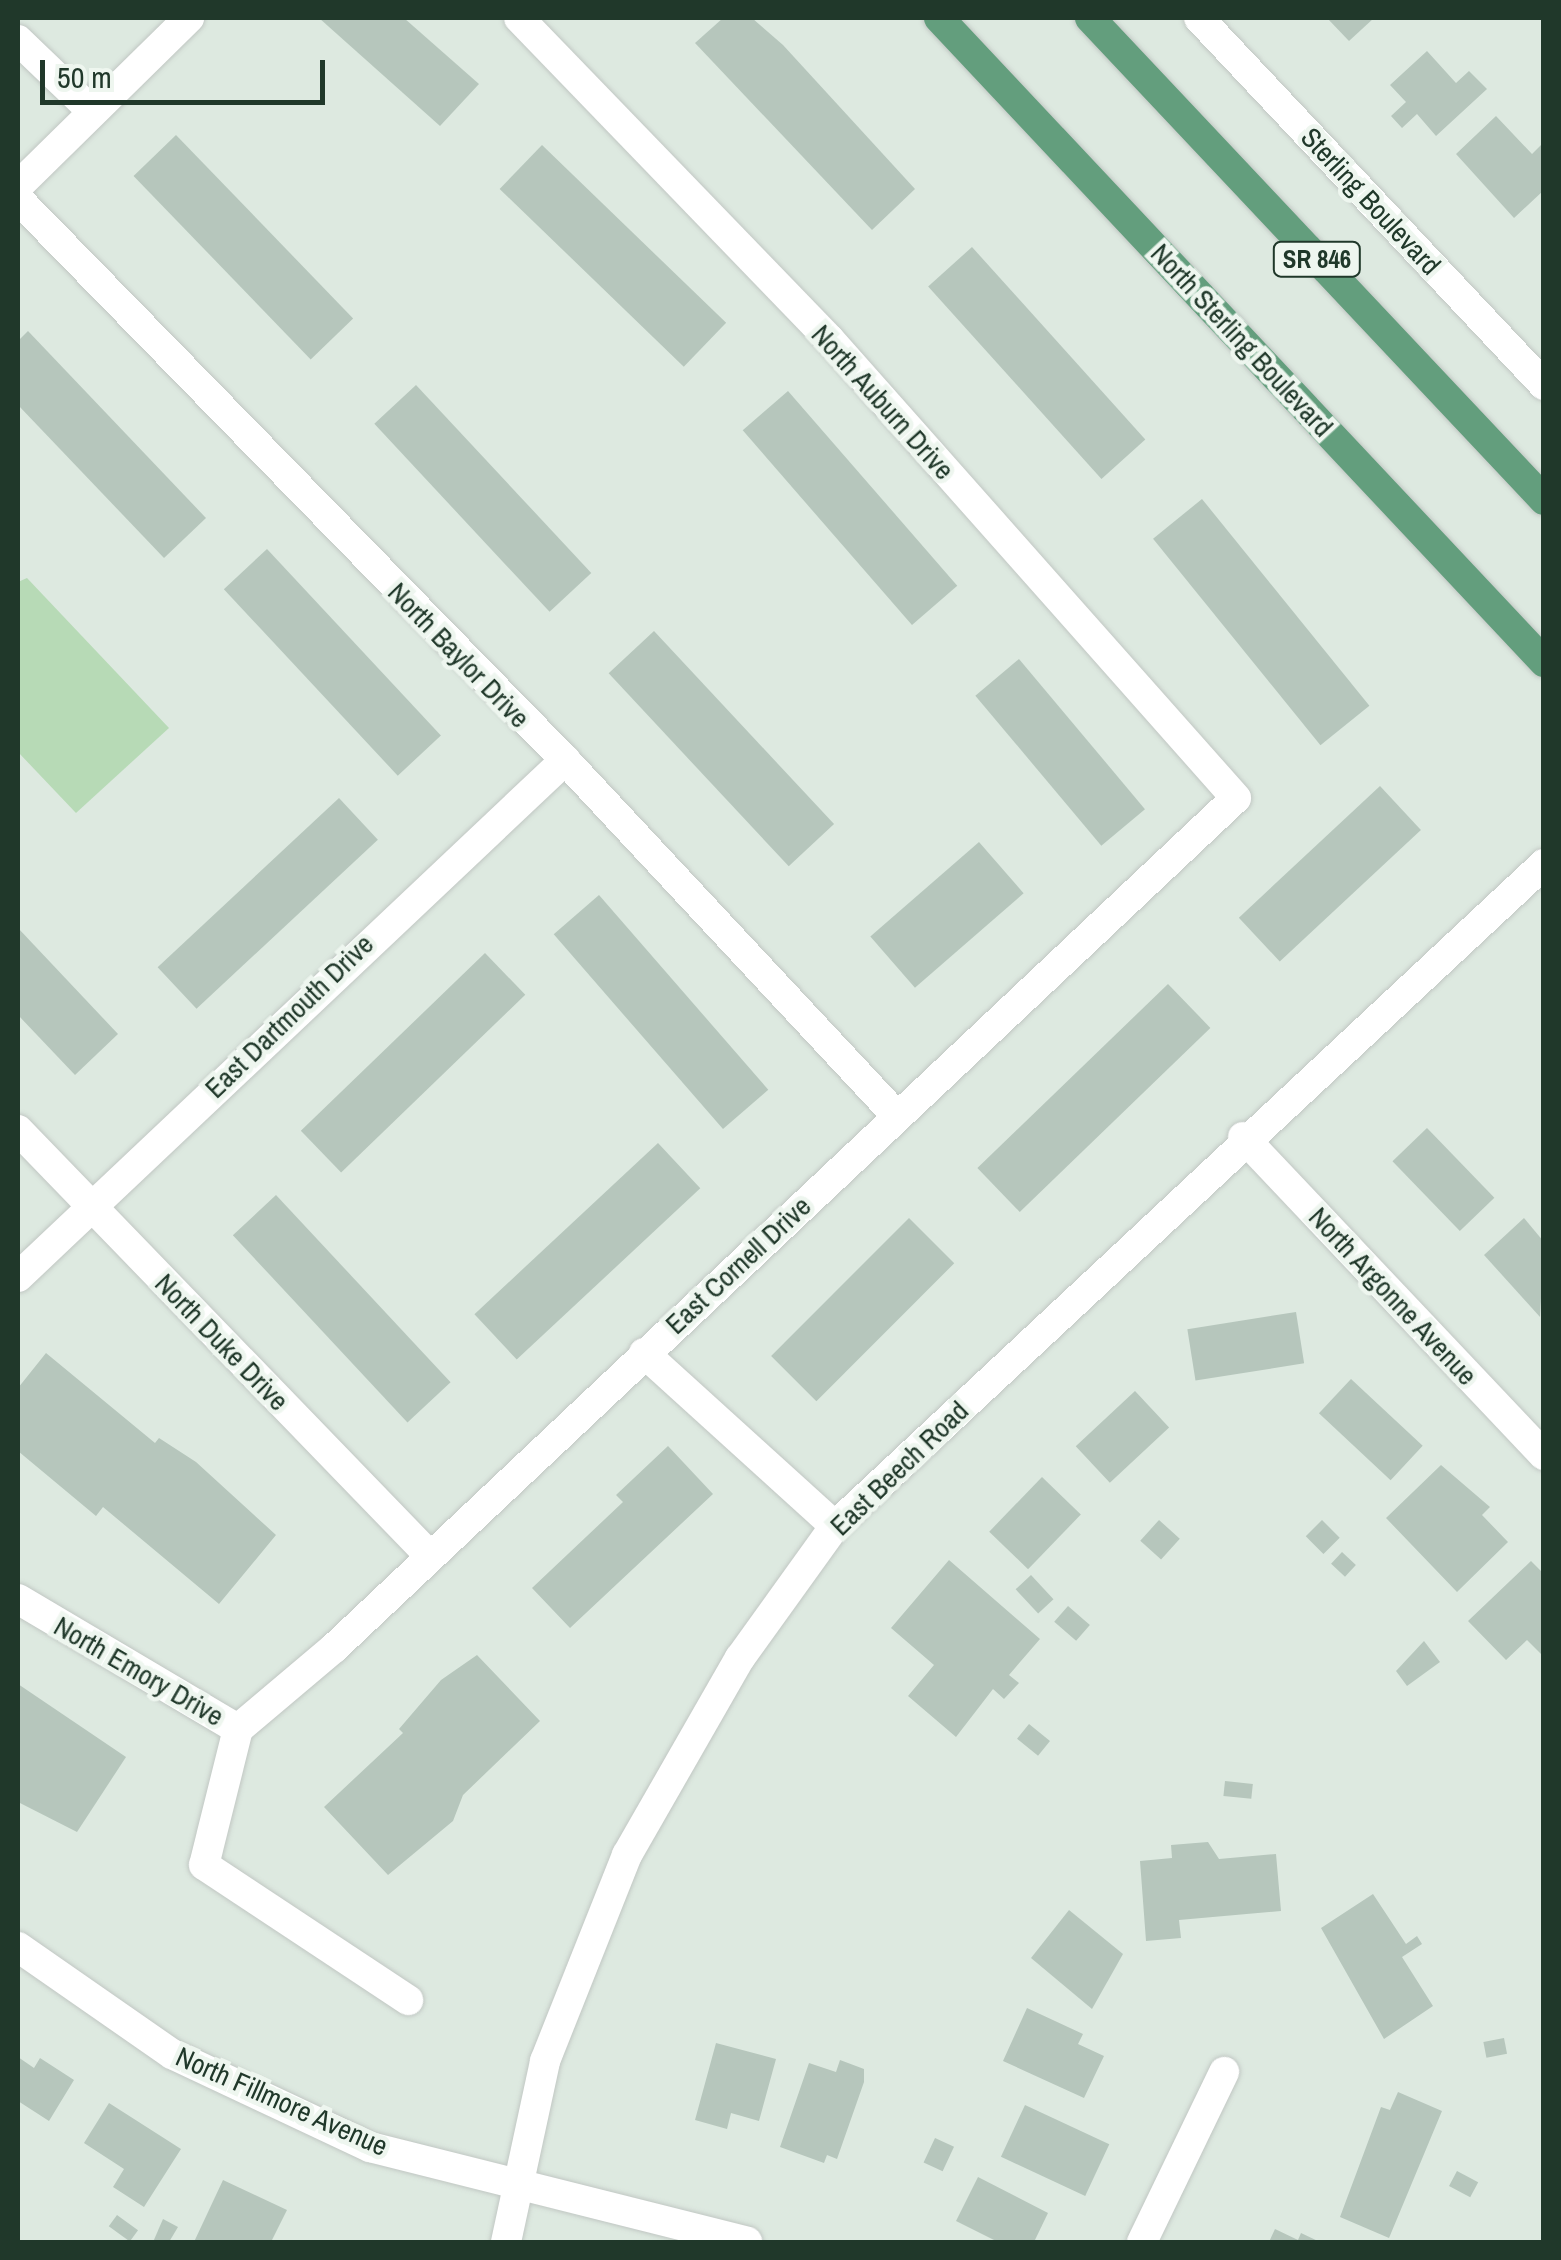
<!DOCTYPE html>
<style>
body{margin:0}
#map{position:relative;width:1561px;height:2260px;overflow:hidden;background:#dde9e0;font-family:"Archivo Narrow",sans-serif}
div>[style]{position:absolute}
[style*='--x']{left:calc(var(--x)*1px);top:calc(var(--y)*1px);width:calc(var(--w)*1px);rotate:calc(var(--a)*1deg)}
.green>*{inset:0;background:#b7dab6}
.building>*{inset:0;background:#b6c6bc;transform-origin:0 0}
.roads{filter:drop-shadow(0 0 2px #c1c7c3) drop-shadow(0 0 2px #c1c7c3)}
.minor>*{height:30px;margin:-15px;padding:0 15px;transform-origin:15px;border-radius:15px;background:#fff}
.tertiary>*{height:30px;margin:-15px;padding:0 15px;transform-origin:15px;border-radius:15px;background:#fff}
.primary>*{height:30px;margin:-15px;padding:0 15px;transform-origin:15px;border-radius:15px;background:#639e7d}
span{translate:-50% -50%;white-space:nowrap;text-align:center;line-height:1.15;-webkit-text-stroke:9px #eef6ef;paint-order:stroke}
.shield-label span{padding:2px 8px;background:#eef6ef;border:2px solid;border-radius:8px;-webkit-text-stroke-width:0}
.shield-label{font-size:25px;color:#20382a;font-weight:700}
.street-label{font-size:28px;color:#20382a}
.frame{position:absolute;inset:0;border:20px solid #20382a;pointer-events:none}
.scale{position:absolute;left:40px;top:60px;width:285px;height:45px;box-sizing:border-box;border:5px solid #20382a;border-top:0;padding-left:12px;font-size:30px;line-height:35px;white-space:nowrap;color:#20382a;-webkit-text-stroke:8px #eef6ef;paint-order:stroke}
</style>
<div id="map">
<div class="green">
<i style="clip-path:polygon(27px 578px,169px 728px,76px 813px,18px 752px,18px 582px)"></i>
</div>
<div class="building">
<i style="clip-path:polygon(319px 18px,404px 18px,479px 84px,440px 126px)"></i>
<i style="clip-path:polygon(723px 18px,752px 18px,783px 45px,915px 189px,872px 230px,695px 43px)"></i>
<i style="clip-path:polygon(1327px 18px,1374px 18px,1349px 41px)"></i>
<i style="clip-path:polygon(1427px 51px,1456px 83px,1469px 71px,1487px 89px,1436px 136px,1417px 114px,1402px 128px,1391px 116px,1406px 102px,1390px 85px)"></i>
<i style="clip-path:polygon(1496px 116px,1532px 154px,1544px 142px,1544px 190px,1514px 218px,1456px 154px)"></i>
<i style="left:176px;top:135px;width:255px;height:59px;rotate:46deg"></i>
<i style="left:542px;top:145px;width:256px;height:61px;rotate:44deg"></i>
<i style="left:972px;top:247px;width:259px;height:59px;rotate:48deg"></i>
<i style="clip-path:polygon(28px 331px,206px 518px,164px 558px,18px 405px,18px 341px)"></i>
<i style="left:416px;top:385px;width:257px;height:57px;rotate:47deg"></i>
<i style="left:788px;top:391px;width:258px;height:60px;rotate:49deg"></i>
<i style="left:1202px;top:499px;width:266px;height:63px;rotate:51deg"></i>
<i style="left:267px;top:549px;width:255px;height:59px;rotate:47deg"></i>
<i style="left:654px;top:631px;width:264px;height:62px;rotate:47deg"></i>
<i style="left:1019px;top:659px;width:196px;height:57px;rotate:50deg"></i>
<i style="left:1380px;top:786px;width:60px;height:193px;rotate:47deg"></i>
<i style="left:339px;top:798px;width:57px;height:248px;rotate:47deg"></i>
<i style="left:979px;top:842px;width:68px;height:144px;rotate:49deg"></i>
<i style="left:599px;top:895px;width:258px;height:60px;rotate:49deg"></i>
<i style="clip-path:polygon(18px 928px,118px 1034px,75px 1075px,18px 1015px)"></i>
<i style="left:485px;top:953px;width:58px;height:256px;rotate:46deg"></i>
<i style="left:1168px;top:984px;width:61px;height:265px;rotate:46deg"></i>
<i style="left:1427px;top:1128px;width:97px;height:48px;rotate:46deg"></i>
<i style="left:658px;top:1143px;width:62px;height:251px;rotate:47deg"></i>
<i style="left:276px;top:1195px;width:256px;height:59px;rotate:47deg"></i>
<i style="left:909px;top:1218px;width:64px;height:195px;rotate:45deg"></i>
<i style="clip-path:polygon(1524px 1218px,1544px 1242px,1540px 1317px,1484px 1255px)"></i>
<i style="left:1296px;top:1312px;width:52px;height:110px;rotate:81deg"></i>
<i style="clip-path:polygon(46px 1353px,155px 1443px,159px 1438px,196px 1462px,276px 1535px,219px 1604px,103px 1507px,96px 1516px,18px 1451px,18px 1388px)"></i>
<i style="left:1351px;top:1379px;width:98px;height:47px;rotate:43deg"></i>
<i style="left:1135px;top:1391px;width:50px;height:81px;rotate:47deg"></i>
<i style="clip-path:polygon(668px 1446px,713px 1494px,570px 1628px,532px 1588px,623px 1502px,616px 1495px)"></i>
<i style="clip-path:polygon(1441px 1465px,1490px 1507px,1482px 1515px,1508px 1542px,1457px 1592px,1386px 1518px)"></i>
<i style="left:1042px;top:1477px;width:54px;height:76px;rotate:44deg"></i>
<i style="left:1159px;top:1520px;width:28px;height:28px;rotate:42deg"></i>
<i style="left:1322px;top:1520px;width:25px;height:23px;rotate:45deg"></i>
<i style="left:1342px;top:1552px;width:19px;height:16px;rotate:43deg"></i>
<i style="clip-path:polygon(949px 1560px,1040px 1639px,1009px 1675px,1019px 1683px,1004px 1699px,993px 1689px,956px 1737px,908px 1696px,934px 1665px,891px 1628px)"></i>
<i style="clip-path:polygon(1531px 1561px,1544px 1574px,1544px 1657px,1527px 1640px,1506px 1660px,1468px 1621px)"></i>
<i style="left:1031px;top:1575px;width:33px;height:21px;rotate:47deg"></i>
<i style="left:1068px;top:1606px;width:29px;height:21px;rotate:41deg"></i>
<i style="clip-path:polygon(1424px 1641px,1440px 1662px,1407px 1686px,1396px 1671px)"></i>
<i style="clip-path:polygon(477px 1655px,540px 1721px,463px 1795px,453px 1821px,388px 1875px,324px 1807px,403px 1733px,399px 1729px,441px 1680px)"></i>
<i style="clip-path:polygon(18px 1684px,126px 1757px,77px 1832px,18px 1802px)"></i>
<i style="left:1029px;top:1724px;width:27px;height:19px;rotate:39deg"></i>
<i style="left:1225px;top:1781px;width:28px;height:15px;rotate:6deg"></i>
<i style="clip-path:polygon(1208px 1842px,1219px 1859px,1276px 1854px,1281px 1911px,1179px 1920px,1181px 1938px,1146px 1941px,1140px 1861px,1172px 1858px,1171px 1845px)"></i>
<i style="clip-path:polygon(1373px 1894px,1406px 1944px,1417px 1936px,1422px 1944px,1402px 1957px,1433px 2006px,1384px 2039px,1321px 1928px)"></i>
<i style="clip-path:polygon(1069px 1910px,1123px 1954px,1092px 2009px,1031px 1958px)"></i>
<i style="clip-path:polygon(1027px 2008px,1083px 2034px,1078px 2044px,1104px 2056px,1084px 2098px,1003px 2061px)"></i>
<i style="left:1504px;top:2038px;width:16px;height:21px;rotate:79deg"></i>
<i style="clip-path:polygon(716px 2043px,776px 2059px,759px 2121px,731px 2113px,727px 2129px,695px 2120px)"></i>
<i style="clip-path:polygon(18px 2057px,34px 2068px,40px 2058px,74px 2080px,49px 2121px,18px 2101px)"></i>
<i style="clip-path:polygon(840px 2060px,864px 2069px,864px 2082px,837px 2159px,827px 2155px,824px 2163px,780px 2147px,809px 2063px,836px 2072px)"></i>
<i style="clip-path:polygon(1398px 2092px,1442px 2111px,1389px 2238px,1340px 2217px,1381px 2107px,1390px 2110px)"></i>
<i style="clip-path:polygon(109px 2103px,181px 2149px,144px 2207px,113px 2187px,124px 2169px,84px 2143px)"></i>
<i style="left:1025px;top:2105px;width:93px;height:57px;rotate:25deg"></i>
<i style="left:935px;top:2138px;width:21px;height:27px;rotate:25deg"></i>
<i style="left:1457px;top:2171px;width:24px;height:17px;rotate:28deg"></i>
<i style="clip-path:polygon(978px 2177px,1048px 2213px,1034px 2242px,998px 2242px,956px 2221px)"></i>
<i style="clip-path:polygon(223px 2180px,287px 2210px,271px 2242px,194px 2242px)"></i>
<i style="left:117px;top:2215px;width:26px;height:14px;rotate:36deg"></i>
<i style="clip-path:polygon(163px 2219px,178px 2227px,169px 2242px,153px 2242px)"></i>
<i style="clip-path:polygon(1275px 2229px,1298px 2240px,1301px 2233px,1320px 2242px,1269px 2242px)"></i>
</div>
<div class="roads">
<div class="minor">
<i style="--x:1199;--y:18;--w:504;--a:46.77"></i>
<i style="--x:18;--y:40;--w:100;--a:43.8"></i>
<i style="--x:18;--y:186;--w:240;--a:-44.5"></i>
<i style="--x:18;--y:199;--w:784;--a:45.72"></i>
<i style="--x:565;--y:760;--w:487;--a:47"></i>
<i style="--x:18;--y:1130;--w:588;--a:45.96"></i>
<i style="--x:1243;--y:1137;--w:438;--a:46.6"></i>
<i style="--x:18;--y:1277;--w:753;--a:-43.38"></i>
<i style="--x:644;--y:1353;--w:258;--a:42.2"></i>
<i style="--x:18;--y:1599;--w:256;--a:30.6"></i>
<i style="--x:238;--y:1729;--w:126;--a:-40.2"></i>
<i style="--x:334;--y:1648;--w:1239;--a:-43.3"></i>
<i style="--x:1236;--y:798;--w:613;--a:-131.56"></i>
<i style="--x:829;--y:339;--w:446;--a:-134"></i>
<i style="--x:238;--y:1729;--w:140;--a:104"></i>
<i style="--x:204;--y:1865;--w:245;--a:33.5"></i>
<i style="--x:18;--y:1947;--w:188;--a:34.8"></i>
<i style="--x:172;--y:2054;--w:219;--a:25.2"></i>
<i style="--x:370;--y:2147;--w:389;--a:14.1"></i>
<i style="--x:1142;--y:2242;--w:189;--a:-64.2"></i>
</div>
<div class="tertiary">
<i style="--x:506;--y:2242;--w:185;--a:-77.8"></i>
<i style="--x:545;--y:2061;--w:222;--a:-68.3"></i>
<i style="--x:627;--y:1855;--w:227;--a:-60.2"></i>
<i style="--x:740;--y:1658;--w:163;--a:-54.3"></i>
<i style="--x:835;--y:1526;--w:970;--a:-43.04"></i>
</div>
<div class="primary">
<i style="--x:939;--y:18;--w:884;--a:46.79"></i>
<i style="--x:1090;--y:18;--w:662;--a:46.71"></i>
</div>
</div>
<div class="shield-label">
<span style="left:1317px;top:259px">SR 846</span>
</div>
<div class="street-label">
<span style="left:1371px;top:201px;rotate:47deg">Sterling Boulevard</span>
<span style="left:1242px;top:340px;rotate:47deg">North Sterling Boulevard</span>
<span style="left:883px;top:402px;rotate:48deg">North Auburn Drive</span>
<span style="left:459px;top:655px;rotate:46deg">North Baylor Drive</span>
<span style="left:289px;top:1016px;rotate:-44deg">East Dartmouth Drive</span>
<span style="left:738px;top:1265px;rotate:-43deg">East Cornell Drive</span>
<span style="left:1393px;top:1296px;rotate:47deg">North Argonne Avenue</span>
<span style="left:222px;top:1342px;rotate:46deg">North Duke Drive</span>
<span style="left:899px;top:1468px;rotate:-44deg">East Beech Road</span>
<span style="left:139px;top:1671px;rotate:30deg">North Emory Drive</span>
<span style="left:282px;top:2101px;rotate:24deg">North Fillmore Avenue</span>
</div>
<div class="frame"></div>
<div class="scale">50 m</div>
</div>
